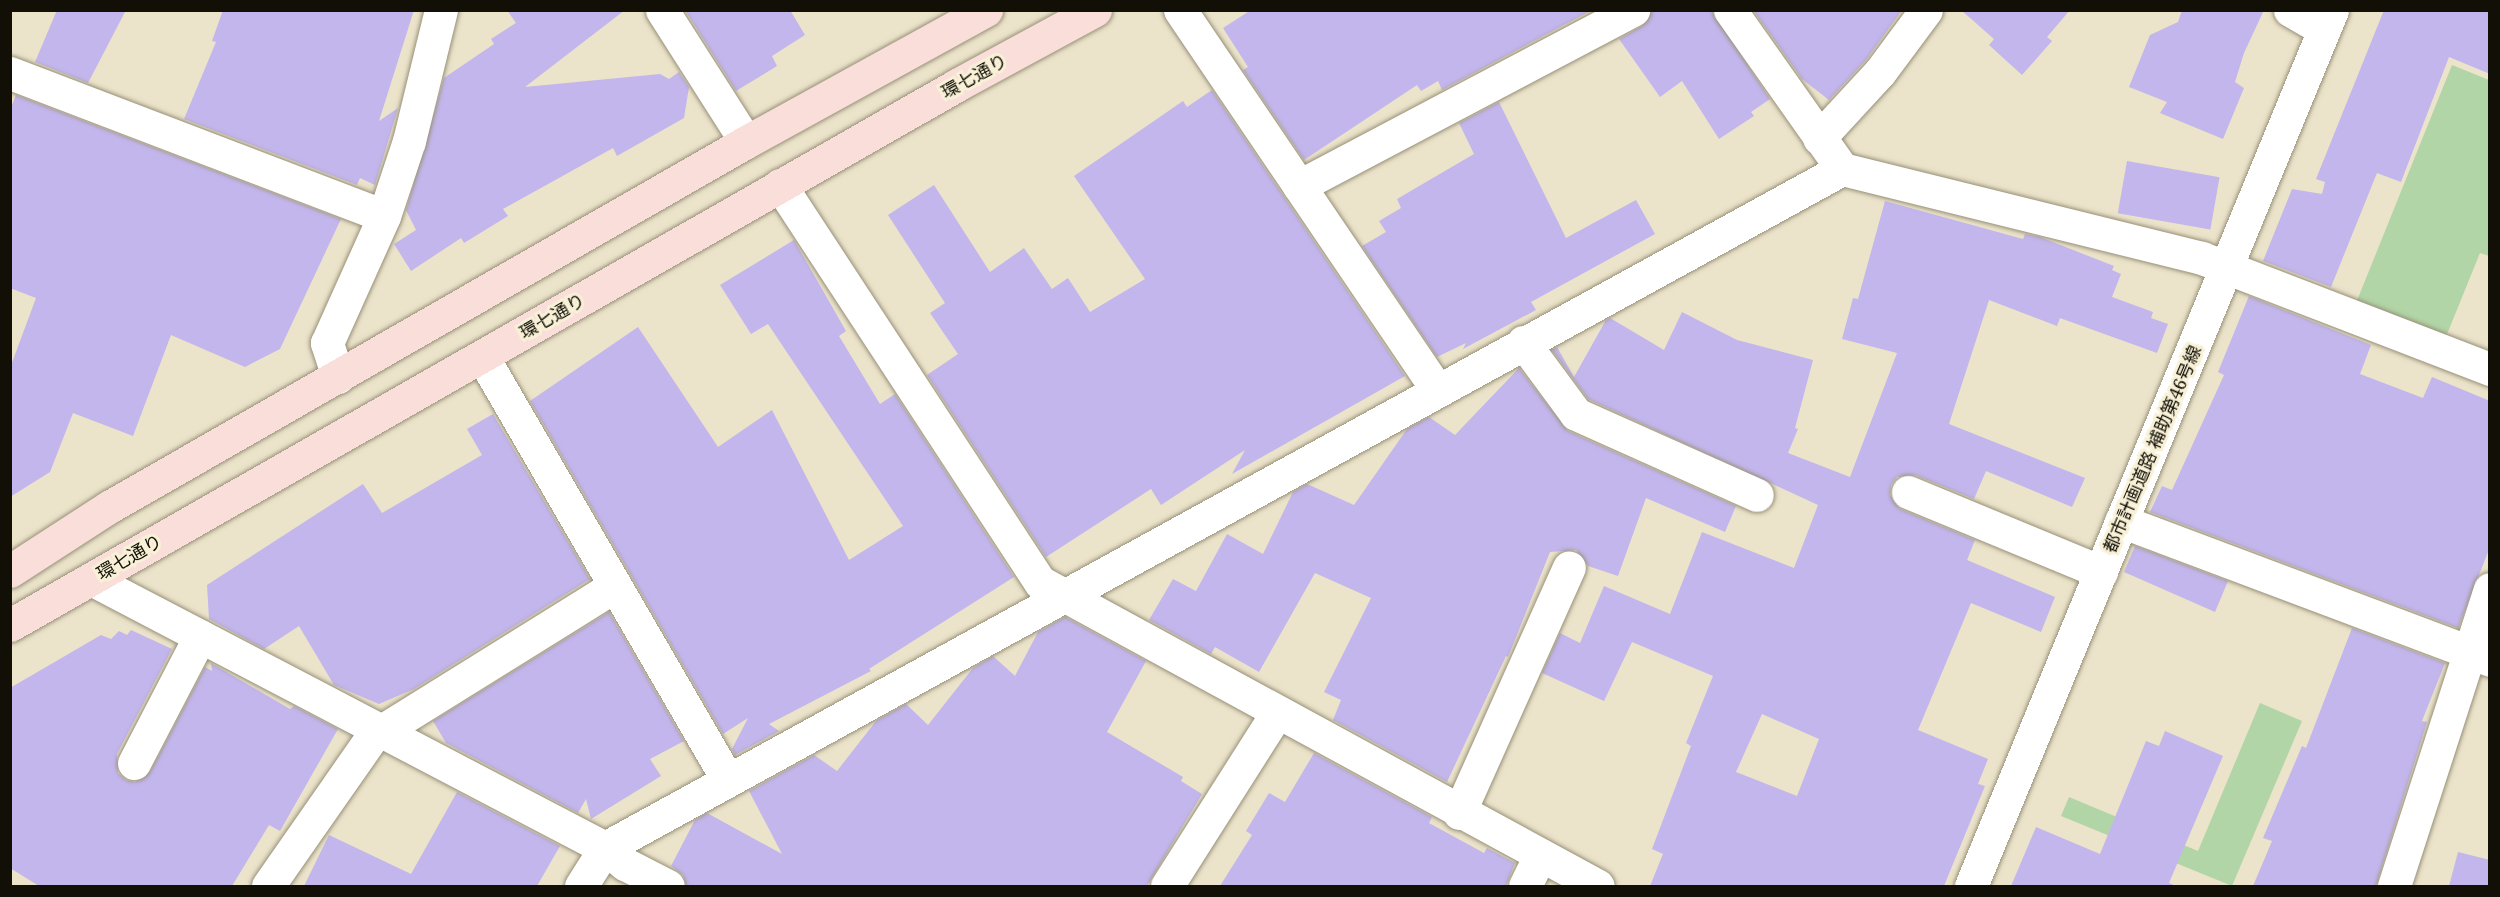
<!DOCTYPE html>
<meta charset="utf-8">
<style>
body{margin:0}
#map{position:relative;width:2500px;height:897px;overflow:hidden;background:#ebe3ca;font-family:"Noto Serif","Noto Sans JP",serif}
div>[style]{position:absolute}
[style*='--x']{left:calc(var(--x)*1px);top:calc(var(--y)*1px);width:calc(var(--w)*1px);rotate:calc(var(--a)*1deg)}
.green>*{inset:0;background:#b1d5a6}
.building>*{inset:0;background:#c3b6ed;transform-origin:0 0}
.roads{filter:drop-shadow(0 0 2px #979078) drop-shadow(0 0 2px #979078)}
.minor>*{height:33px;margin:-16.5px;padding:0 16.5px;transform-origin:16.5px;border-radius:16.5px;background:#fff}
.major>*{height:33px;margin:-16.5px;padding:0 16.5px;transform-origin:16.5px;border-radius:16.5px;background:#faded9}
span{translate:-50% -50%;white-space:nowrap;text-align:center;line-height:1.15;-webkit-text-stroke:6px #f8f1d7;paint-order:stroke}
.street-label{font-size:18px;color:#110f06}
.frame{position:absolute;inset:0;border:12px solid #110f06;pointer-events:none}
</style>
<div id="map">
<div class="green">
<i style="clip-path:polygon(2452px 65px,2489px 80px,2489px 256px,2480px 253px,2443px 344px,2354px 308px)"></i>
<i style="clip-path:polygon(2260px 703px,2302px 721px,2232px 886px,2061px 816px,2069px 797px,2198px 851px)"></i>
</div>
<div class="building">
<i style="clip-path:polygon(57px 10px,126px 10px,88px 83px,35px 62px)"></i>
<i style="clip-path:polygon(223px 10px,414px 10px,379px 121px,398px 108px,375px 185px,360px 178px,357px 185px,184px 119px,216px 42px,212px 41px)"></i>
<i style="clip-path:polygon(507px 10px,625px 10px,525px 87px,660px 74px,669px 79px,679px 72px,689px 87px,684px 118px,617px 156px,613px 148px,503px 209px,508px 216px,464px 243px,461px 238px,411px 271px,394px 244px,416px 230px,406px 210px,444px 78px,494px 44px,491px 39px,516px 23px)"></i>
<i style="clip-path:polygon(685px 10px,790px 10px,805px 35px,772px 56px,777px 66px,736px 91px)"></i>
<i style="clip-path:polygon(1251px 10px,1592px 10px,1442px 90px,1438px 81px,1421px 91px,1417px 85px,1304px 160px,1243px 70px,1248px 67px,1223px 28px)"></i>
<i style="clip-path:polygon(1652px 10px,1711px 10px,1770px 99px,1751px 112px,1754px 116px,1719px 139px,1682px 81px,1660px 97px,1619px 39px,1642px 26px)"></i>
<i style="clip-path:polygon(1753px 10px,1902px 10px,1866px 60px,1829px 100px,1802px 79px)"></i>
<i style="clip-path:polygon(1961px 10px,2070px 10px,2047px 37px,2052px 41px,2022px 75px,1989px 45px,1994px 39px)"></i>
<i style="clip-path:polygon(2182px 10px,2264px 10px,2244px 53px,2235px 82px,2244px 88px,2223px 139px,2160px 113px,2167px 102px,2129px 87px,2150px 35px,2178px 22px)"></i>
<i style="clip-path:polygon(2384px 10px,2490px 10px,2490px 74px,2449px 57px,2401px 182px,2377px 173px,2331px 287px,2263px 261px,2292px 189px,2322px 194px,2325px 182px,2316px 179px)"></i>
<i style="clip-path:polygon(1212px 90px,1405px 376px,1232px 474px,1245px 450px,1161px 505px,1151px 489px,1046px 557px,927px 375px,958px 354px,930px 313px,945px 303px,888px 215px,934px 185px,990px 272px,1024px 248px,1052px 289px,1068px 278px,1090px 312px,1145px 279px,1074px 176px,1183px 101px,1187px 107px)"></i>
<i style="clip-path:polygon(16px 95px,341px 219px,280px 349px,245px 367px,171px 335px,133px 436px,73px 413px,50px 472px,10px 497px,10px 368px,36px 298px,10px 288px,10px 110px)"></i>
<i style="clip-path:polygon(1499px 102px,1566px 238px,1636px 200px,1655px 234px,1531px 302px,1536px 310px,1463px 349px,1466px 343px,1437px 357px,1362px 246px,1386px 232px,1379px 221px,1401px 208px,1397px 199px,1474px 154px,1459px 123px)"></i>
<i style="left:2127px;top:161px;width:94px;height:53px;rotate:10deg"></i>
<i style="clip-path:polygon(evenodd,1885px 201px,2023px 239px,2025px 234px,2040px 237px,2114px 266px,2112px 270px,2121px 274px,2112px 297px,2153px 312px,2151px 318px,2168px 324px,2157px 353px,2060px 318px,2057px 326px,1989px 300px,1949px 424px,2085px 478px,2072px 507px,1986px 471px,1974px 499px,1915px 475px,1897px 477px,1891px 485px,1890px 495px,1900px 509px,1975px 540px,1967px 560px,2055px 597px,2041px 632px,1971px 603px,1918px 730px,1988px 759px,1978px 784px,1985px 786px,1944px 886px,1650px 886px,1663px 854px,1652px 849px,1691px 746px,1686px 743px,1713px 676px,1632px 642px,1604px 701px,1542px 673px,1560px 633px,1580px 643px,1604px 586px,1670px 614px,1702px 532px,1794px 568px,1818px 505px,1588px 399px,1552px 350px,1557px 347px,1574px 377px,1606px 320px,1610px 318px,1664px 350px,1682px 312px,1737px 340px,1813px 360px,1795px 428px,1798px 429px,1788px 453px,1850px 477px,1897px 353px,1842px 339px,1853px 298px,1858px 299px,1885px 201px,1762px 714px,1819px 739px,1797px 796px,1736px 772px,1762px 714px)"></i>
<i style="clip-path:polygon(794px 240px,846px 331px,839px 336px,880px 404px,895px 394px,1014px 577px,869px 669px,871px 671px,769px 724px,779px 731px,735px 755px,732px 749px,748px 718px,723px 734px,530px 401px,638px 327px,718px 447px,772px 410px,849px 560px,903px 526px,768px 324px,751px 334px,720px 285px)"></i>
<i style="clip-path:polygon(2249px 296px,2371px 345px,2360px 374px,2423px 398px,2432px 377px,2490px 401px,2490px 547px,2458px 628px,2150px 512px,2162px 486px,2172px 490px,2224px 375px,2218px 372px)"></i>
<i style="clip-path:polygon(1519px 368px,1568px 431px,1736px 506px,1725px 532px,1646px 498px,1618px 576px,1588px 566px,1576px 550px,1550px 552px,1508px 657px,1506px 656px,1447px 782px,1333px 720px,1341px 700px,1324px 692px,1371px 598px,1315px 573px,1259px 672px,1215px 647px,1211px 654px,1149px 620px,1173px 579px,1196px 591px,1227px 534px,1263px 554px,1293px 492px,1307px 484px,1354px 505px,1407px 429px,1429px 417px,1455px 435px)"></i>
<i style="clip-path:polygon(493px 414px,590px 579px,414px 689px,379px 704px,334px 685px,299px 626px,264px 649px,209px 619px,207px 585px,363px 484px,382px 513px,482px 455px,467px 429px)"></i>
<i style="clip-path:polygon(2135px 546px,2228px 581px,2215px 612px,2124px 572px)"></i>
<i style="clip-path:polygon(609px 612px,684px 741px,650px 759px,661px 776px,591px 819px,586px 799px,578px 813px,446px 743px,433px 721px)"></i>
<i style="clip-path:polygon(1065px 617px,1146px 661px,1107px 732px,1183px 777px,1181px 781px,1202px 794px,1147px 886px,686px 886px,683px 875px,671px 866px,695px 820px,707px 813px,782px 854px,749px 791px,814px 755px,837px 771px,876px 721px,906px 704px,928px 725px,973px 668px,993px 656px,1015px 676px,1038px 632px)"></i>
<i style="clip-path:polygon(2352px 628px,2445px 663px,2422px 721px,2427px 722px,2376px 886px,2253px 886px,2272px 841px,2263px 838px,2302px 746px,2306px 748px)"></i>
<i style="clip-path:polygon(131px 630px,172px 649px,117px 754px,118px 773px,126px 780px,135px 782px,150px 772px,205px 667px,212px 671px,211px 663px,290px 709px,294px 706px,338px 729px,280px 831px,269px 825px,232px 886px,39px 886px,10px 868px,10px 688px,101px 635px,111px 639px,119px 631px,127px 635px)"></i>
<i style="clip-path:polygon(2165px 731px,2223px 756px,2169px 883px,2176px 886px,2011px 886px,2036px 827px,2100px 854px,2146px 741px,2159px 746px)"></i>
<i style="clip-path:polygon(1314px 753px,1432px 817px,1429px 823px,1484px 853px,1487px 848px,1515px 863px,1506px 886px,1220px 886px,1252px 835px,1246px 831px,1269px 793px,1285px 802px)"></i>
<i style="clip-path:polygon(457px 792px,560px 846px,537px 886px,304px 886px,329px 835px,411px 874px)"></i>
<i style="clip-path:polygon(2458px 852px,2490px 860px,2490px 886px,2449px 886px)"></i>
</div>
<div class="roads">
<div class="minor">
<i style="--x:662;--y:10;--w:156;--a:57.5"></i>
<i style="--x:1180;--y:10;--w:459;--a:55.9"></i>
<i style="--x:1730;--y:10;--w:194;--a:54.8"></i>
<i style="--x:1842;--y:169;--w:371;--a:13.9"></i>
<i style="--x:2202;--y:258;--w:309;--a:21.1"></i>
<i style="--x:2290;--y:10;--w:39;--a:30"></i>
<i style="--x:10;--y:73;--w:400;--a:20.9"></i>
<i style="--x:1819;--y:138;--w:90;--a:-47.3"></i>
<i style="--x:1880;--y:72;--w:77;--a:-53.4"></i>
<i style="--x:780;--y:185;--w:475;--a:56.8"></i>
<i style="--x:1040;--y:582;--w:635;--a:28.58"></i>
<i style="--x:1299;--y:186;--w:378;--a:-27.8"></i>
<i style="--x:1523;--y:342;--w:89;--a:53.6"></i>
<i style="--x:1576;--y:414;--w:198;--a:24.1"></i>
<i style="--x:482;--y:356;--w:490;--a:59.9"></i>
<i style="--x:338;--y:377;--w:36;--a:-108"></i>
<i style="--x:327;--y:343;--w:139;--a:-65.8"></i>
<i style="--x:384;--y:216;--w:79;--a:-71.6"></i>
<i style="--x:409;--y:141;--w:135;--a:-76.3"></i>
<i style="--x:1908;--y:492;--w:209;--a:22.5"></i>
<i style="--x:2121;--y:521;--w:394;--a:20.6"></i>
<i style="--x:91;--y:579;--w:580;--a:27.63"></i>
<i style="--x:605;--y:848;--w:26;--a:39"></i>
<i style="--x:625;--y:864;--w:48;--a:27.1"></i>
<i style="--x:134;--y:763;--w:143;--a:-62.5"></i>
<i style="--x:1459;--y:813;--w:269;--a:-65.9"></i>
<i style="--x:268;--y:886;--w:182;--a:-55.1"></i>
<i style="--x:372;--y:737;--w:286;--a:-31.9"></i>
<i style="--x:581;--y:886;--w:45;--a:-57.7"></i>
<i style="--x:605;--y:848;--w:1411;--a:-28.76"></i>
<i style="--x:1167;--y:886;--w:205;--a:-57.6"></i>
<i style="--x:1525;--y:886;--w:34;--a:-64"></i>
<i style="--x:1971;--y:886;--w:947;--a:-67.6"></i>
<i style="--x:2394;--y:886;--w:312;--a:-72.1"></i>
</div>
<div class="major">
<i style="--x:10;--y:571;--w:118;--a:-32.9"></i>
<i style="--x:109;--y:507;--w:734;--a:-29.81"></i>
<i style="--x:746;--y:142;--w:274;--a:-28.8"></i>
<i style="--x:10;--y:625;--w:1090;--a:-29.69"></i>
<i style="--x:957;--y:85;--w:157;--a:-28.5"></i>
</div>
</div>
<div class="street-label">
<span style="left:974px;top:76px;rotate:-29deg">環七通り</span>
<span style="left:552px;top:316px;rotate:-30deg">環七通り</span>
<span style="left:2152px;top:449px;rotate:-67deg">都市計画道路 補助第46号線</span>
<span style="left:129px;top:557px;rotate:-30deg">環七通り</span>
</div>
<div class="frame"></div>
</div>
